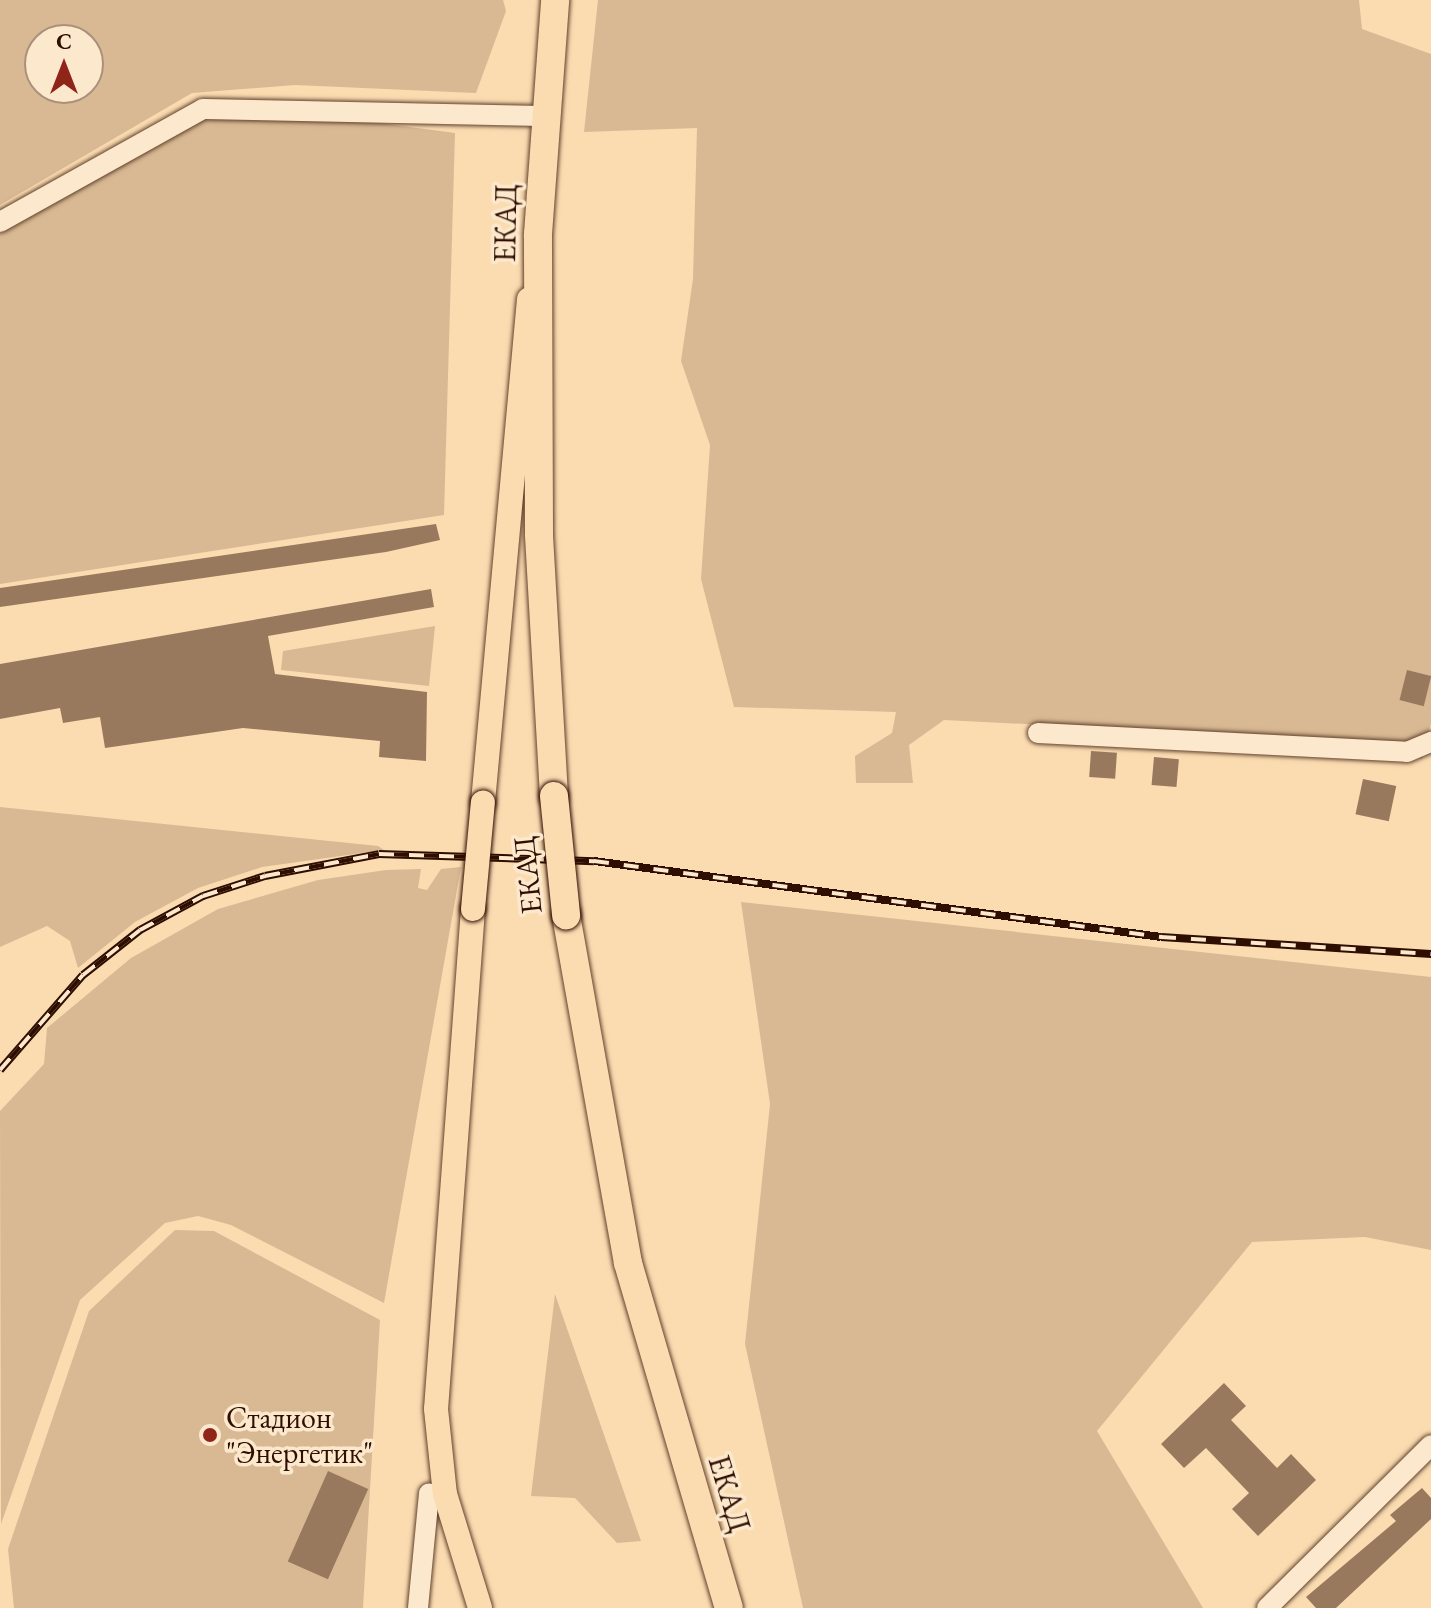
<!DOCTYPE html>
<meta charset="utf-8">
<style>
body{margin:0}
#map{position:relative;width:1431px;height:1608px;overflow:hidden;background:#fbdcb1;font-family:"EB Garamond",serif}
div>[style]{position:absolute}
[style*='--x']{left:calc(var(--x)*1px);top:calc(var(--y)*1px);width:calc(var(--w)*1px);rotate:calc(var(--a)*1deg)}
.green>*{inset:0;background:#d8b993}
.building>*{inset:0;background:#99795d;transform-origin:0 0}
.roads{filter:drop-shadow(0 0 2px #61422d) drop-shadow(0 0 2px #61422d)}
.minor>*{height:20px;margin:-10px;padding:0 10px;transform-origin:10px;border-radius:10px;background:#fce8cc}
.major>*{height:24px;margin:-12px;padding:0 12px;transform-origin:12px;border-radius:12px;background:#fbdcb1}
.highway>*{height:28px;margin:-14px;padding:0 14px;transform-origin:14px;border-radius:14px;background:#fbdcb1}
.rail>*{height:8px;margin-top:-4px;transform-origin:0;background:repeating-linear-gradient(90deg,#fce8cc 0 15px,#2e0e01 0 30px);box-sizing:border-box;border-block:2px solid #2e0e01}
.bridges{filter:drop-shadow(0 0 2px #2e0e01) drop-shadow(0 0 2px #2e0e01)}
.major-bridge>*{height:24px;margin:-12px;padding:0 12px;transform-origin:12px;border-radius:12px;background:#fbdcb1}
.highway-bridge>*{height:28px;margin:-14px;padding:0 14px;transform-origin:14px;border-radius:14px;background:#fbdcb1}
.dots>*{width:22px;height:22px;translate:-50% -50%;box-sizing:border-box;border:4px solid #fce8cc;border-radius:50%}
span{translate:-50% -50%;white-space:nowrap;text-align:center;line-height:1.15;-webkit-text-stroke:7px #fce8cc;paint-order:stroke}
.street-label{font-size:30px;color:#2e0e01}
.poi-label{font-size:30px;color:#2e0e01}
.left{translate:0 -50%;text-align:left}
.north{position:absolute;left:24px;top:24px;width:80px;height:80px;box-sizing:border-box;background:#fce8cc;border:2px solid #aa917b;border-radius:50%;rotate:0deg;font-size:22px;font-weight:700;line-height:32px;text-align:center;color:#2e0e01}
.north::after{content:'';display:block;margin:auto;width:28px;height:36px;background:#8f2418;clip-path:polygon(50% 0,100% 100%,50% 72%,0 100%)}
</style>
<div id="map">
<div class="green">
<i style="clip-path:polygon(evenodd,0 0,503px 0,506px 11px,476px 93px,295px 85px,192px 93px,0 205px,0 0,40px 40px,88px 40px,88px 88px,40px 88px,40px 40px)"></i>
<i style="clip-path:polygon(598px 0,1359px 0,1362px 29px,1431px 54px,1431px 724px,1422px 759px,1262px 736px,944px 720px,909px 745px,913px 783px,856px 783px,855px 756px,892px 733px,896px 712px,734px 707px,701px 579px,710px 445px,681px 361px,693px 279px,697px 128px,584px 132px)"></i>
<i style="clip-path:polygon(311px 114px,455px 133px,444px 515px,0 584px,0 233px,203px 118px)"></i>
<i style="clip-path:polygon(435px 626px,429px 686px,281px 670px,283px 651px)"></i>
<i style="clip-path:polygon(0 807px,378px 846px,384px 850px,262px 867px,198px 888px,135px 922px,78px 968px,70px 941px,47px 926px,0 947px)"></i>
<i style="clip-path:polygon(461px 867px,384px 1303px,231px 1225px,198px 1216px,165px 1223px,80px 1300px,1px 1524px,0 1111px,44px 1064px,47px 1028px,131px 958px,218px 909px,318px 880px,386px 870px,421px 869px,418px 888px,427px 890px,441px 869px)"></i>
<i style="clip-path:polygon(741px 902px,1431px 977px,1431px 1250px,1365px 1237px,1252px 1242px,1097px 1431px,1203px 1608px,803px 1608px,745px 1344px,770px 1104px)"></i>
<i style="clip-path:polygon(175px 1230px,214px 1231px,380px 1320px,363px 1608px,14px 1608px,8px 1549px,89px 1311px)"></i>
<i style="clip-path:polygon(555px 1294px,641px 1541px,617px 1543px,575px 1498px,531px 1496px)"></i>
</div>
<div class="building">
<i style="clip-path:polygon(436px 524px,440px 540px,386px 552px,0 607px,0 588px)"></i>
<i style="clip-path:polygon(431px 589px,434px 607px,268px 636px,275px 674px,427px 692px,426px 761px,379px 757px,380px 741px,243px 728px,105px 748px,100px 717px,63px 723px,60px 708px,0 719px,0 664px)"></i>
<i style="left:1407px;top:670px;width:25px;height:31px;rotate:14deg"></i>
<i style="left:1091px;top:751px;width:26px;height:26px;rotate:4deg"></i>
<i style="left:1154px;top:757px;width:25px;height:28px;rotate:5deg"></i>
<i style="left:1363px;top:779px;width:34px;height:36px;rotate:12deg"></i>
<i style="clip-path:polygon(1224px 1383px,1246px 1406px,1231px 1420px,1277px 1468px,1291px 1454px,1316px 1480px,1258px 1536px,1232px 1509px,1249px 1493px,1206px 1448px,1184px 1468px,1161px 1444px)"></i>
<i style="left:328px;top:1471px;width:44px;height:99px;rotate:24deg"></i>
<i style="clip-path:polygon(1422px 1488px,1431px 1498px,1431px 1519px,1336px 1608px,1316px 1608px,1306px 1597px,1396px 1521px,1390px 1515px)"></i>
</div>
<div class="roads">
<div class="minor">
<i style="--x:0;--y:222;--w:232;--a:-29.1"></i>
<i style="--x:203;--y:109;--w:340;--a:1.2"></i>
<i style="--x:1038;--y:733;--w:369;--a:2.9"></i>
<i style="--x:1407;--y:752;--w:26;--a:-23"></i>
<i style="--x:418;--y:1608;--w:115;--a:-84.5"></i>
<i style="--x:429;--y:1494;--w:16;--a:0"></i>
<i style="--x:1267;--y:1608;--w:231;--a:-44.8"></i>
</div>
<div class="major">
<i style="--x:483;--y:802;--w:505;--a:-84.77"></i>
<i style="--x:473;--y:909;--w:501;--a:94.23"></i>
<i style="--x:436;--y:1409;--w:85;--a:84"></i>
<i style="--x:445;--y:1494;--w:119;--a:72.9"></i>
</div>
<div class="highway">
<i style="--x:554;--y:796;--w:262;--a:-93.3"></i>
<i style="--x:539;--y:534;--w:300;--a:-90.2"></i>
<i style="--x:538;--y:234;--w:235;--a:-85.8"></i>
<i style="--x:566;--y:915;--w:353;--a:79.9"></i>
<i style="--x:628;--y:1263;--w:359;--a:73.7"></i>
</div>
</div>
<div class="rail">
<i style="--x:0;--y:1070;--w:126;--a:-48.9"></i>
<i style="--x:83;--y:975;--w:73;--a:-38.3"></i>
<i style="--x:140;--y:930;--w:72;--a:-28.4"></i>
<i style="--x:203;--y:896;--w:65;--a:-17.9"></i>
<i style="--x:265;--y:876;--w:116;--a:-10.9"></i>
<i style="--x:379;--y:854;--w:215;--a:1.9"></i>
<i style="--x:594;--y:861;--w:572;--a:7.63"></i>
<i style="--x:1161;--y:937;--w:271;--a:3.6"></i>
</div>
<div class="bridges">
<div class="major-bridge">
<i style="--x:473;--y:909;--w:107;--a:-84.7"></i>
</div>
<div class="highway-bridge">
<i style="--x:554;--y:796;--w:120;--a:84.2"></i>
</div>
</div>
<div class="dots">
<i style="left:210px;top:1435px;background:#8f2418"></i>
</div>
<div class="street-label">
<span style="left:506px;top:223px;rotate:-89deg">ЕКАД</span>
<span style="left:528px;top:875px;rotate:-96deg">ЕКАД</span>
<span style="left:729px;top:1494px;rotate:73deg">ЕКАД</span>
</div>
<div class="poi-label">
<span class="left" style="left:226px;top:1435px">Стадион<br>"Энергетик"</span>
</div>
<div class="north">С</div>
</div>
